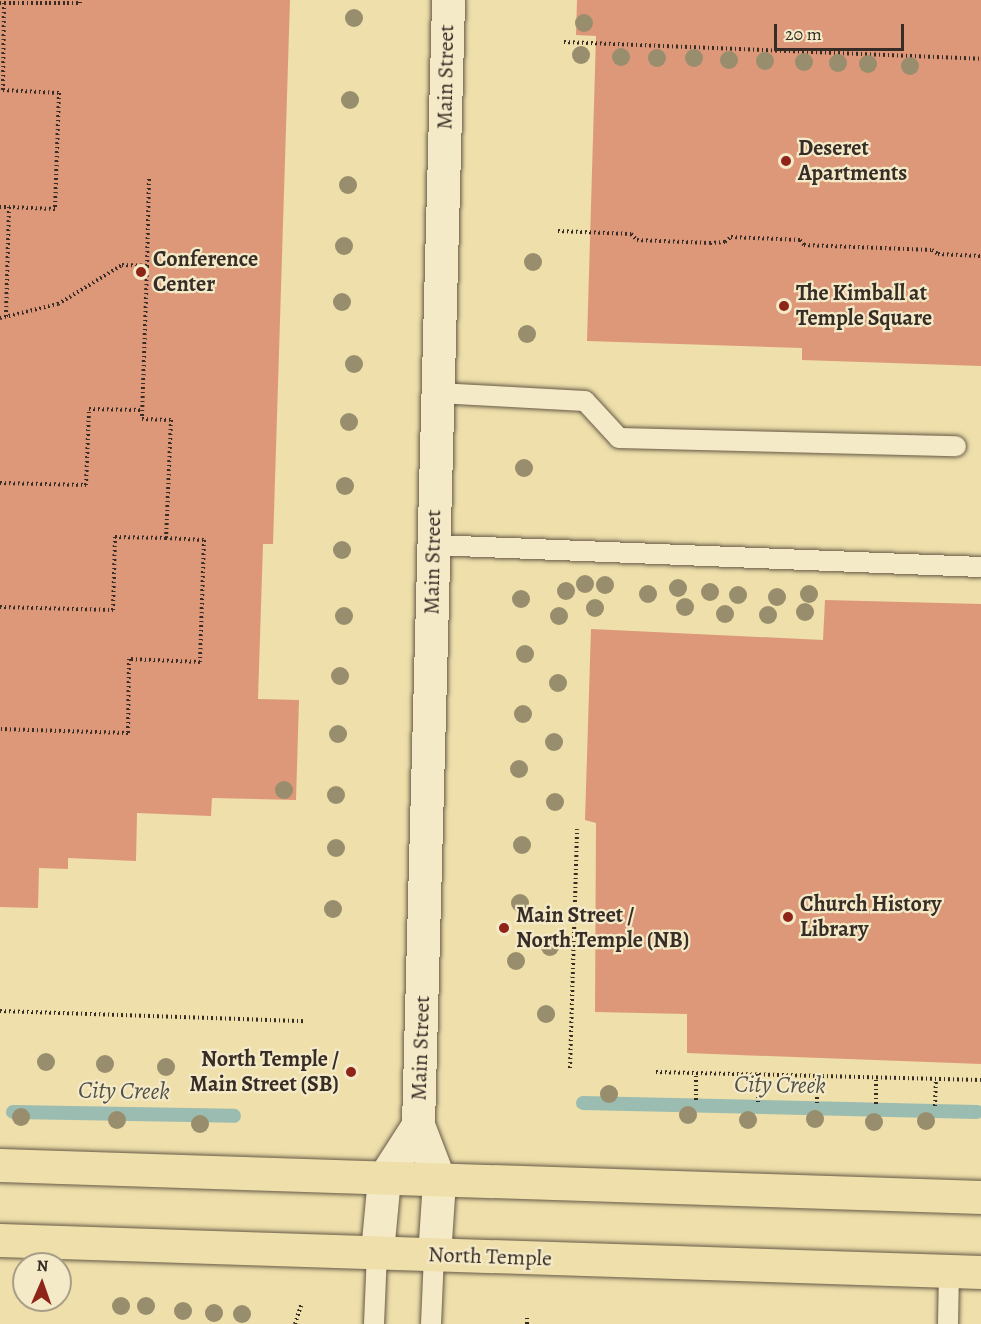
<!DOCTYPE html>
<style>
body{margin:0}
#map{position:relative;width:981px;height:1324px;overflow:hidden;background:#eedfab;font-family:Alegreya,serif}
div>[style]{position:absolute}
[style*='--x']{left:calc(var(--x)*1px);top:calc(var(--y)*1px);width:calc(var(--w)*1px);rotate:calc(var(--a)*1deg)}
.stream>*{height:14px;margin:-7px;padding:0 7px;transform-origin:7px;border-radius:7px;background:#9bbcb0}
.building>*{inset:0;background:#dd9879}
.path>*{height:4px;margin-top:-2px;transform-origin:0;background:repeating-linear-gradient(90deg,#382d26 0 1.5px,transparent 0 4.5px)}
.roads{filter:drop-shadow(0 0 2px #665a47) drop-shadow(0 0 2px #665a47)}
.lane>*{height:20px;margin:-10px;padding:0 10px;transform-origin:10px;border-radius:10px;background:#f4eac8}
.secondary>*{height:33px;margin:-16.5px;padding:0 16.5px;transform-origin:16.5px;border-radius:16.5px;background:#f4eac8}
.primary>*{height:33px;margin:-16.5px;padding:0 16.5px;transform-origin:16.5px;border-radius:16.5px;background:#eedfab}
.trees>*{width:18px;height:18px;margin:-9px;border-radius:50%;background:#988e6d}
.dots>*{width:16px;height:16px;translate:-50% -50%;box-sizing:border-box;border:3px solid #f4eac8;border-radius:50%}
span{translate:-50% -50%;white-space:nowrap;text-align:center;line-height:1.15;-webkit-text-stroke:4.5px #f4eac8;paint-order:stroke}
.street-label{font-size:22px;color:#382d26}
.poi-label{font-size:22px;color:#382d26;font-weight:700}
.left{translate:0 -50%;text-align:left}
.right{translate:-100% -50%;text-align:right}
.water-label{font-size:24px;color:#515148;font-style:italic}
.north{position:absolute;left:12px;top:1252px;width:60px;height:60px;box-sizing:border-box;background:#f4eac8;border:2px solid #a99e87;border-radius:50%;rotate:2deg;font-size:16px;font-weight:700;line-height:24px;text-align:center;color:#382d26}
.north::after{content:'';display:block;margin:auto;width:21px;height:27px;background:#8f2418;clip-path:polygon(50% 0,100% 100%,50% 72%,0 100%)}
.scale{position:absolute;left:774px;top:24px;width:130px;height:27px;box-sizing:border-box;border:3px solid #382d26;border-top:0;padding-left:8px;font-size:18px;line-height:21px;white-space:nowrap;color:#382d26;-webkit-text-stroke:4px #f4eac8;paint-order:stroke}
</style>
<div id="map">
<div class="stream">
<i style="--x:583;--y:1103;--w:394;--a:1.3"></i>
<i style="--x:13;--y:1112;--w:221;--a:1"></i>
</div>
<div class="building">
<i style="clip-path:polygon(0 0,290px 0,273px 544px,263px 544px,258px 699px,299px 700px,296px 800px,212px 798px,211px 816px,137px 813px,136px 861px,68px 858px,68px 869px,39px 868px,38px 908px,0 907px)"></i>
<i style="clip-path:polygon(577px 0,981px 0,981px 366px,802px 360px,802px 348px,587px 341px,596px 36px,576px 35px)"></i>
<i style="clip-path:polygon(825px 600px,981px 604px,981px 1064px,687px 1053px,687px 1014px,595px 1012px,596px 823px,585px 820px,591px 629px,823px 640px)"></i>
</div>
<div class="path">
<i style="--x:0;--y:3;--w:80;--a:0"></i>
<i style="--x:80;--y:3;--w:3;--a:-90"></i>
<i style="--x:4;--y:3;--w:87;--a:90.7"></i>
<i style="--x:3;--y:90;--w:56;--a:3.1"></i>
<i style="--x:59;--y:93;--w:116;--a:92"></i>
<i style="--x:55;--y:209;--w:46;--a:-177.5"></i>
<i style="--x:9;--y:207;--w:110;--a:91.6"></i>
<i style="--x:564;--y:42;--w:417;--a:2.3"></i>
<i style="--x:0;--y:207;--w:9;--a:0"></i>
<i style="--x:558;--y:231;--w:73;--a:2.4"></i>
<i style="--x:631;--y:234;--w:8;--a:45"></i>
<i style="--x:637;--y:240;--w:73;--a:2.4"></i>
<i style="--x:710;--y:243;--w:15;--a:-4"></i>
<i style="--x:725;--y:242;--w:8;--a:-40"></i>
<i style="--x:731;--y:237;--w:69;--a:2.5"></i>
<i style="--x:800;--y:240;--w:6;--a:51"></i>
<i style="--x:804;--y:245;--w:128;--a:2.2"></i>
<i style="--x:932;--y:250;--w:7;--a:34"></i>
<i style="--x:938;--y:254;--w:43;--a:2.7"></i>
<i style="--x:147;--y:266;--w:89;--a:-88.7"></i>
<i style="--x:0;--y:318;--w:60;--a:-13.6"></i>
<i style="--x:58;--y:304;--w:75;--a:-31.4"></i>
<i style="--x:122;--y:265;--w:25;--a:2"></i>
<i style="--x:147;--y:266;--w:153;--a:91.9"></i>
<i style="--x:142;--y:419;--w:29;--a:2"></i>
<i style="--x:171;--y:420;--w:118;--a:92.4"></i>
<i style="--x:166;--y:538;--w:38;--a:3"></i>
<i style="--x:204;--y:540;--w:122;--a:91.9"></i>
<i style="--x:200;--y:662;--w:71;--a:-177.6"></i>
<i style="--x:129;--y:659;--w:74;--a:90.8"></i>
<i style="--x:128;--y:733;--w:128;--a:-178.2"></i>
<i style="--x:0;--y:483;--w:86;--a:1.3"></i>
<i style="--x:86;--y:485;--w:76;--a:-87.7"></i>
<i style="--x:89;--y:409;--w:53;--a:1.1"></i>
<i style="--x:0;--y:607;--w:113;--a:1.5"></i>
<i style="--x:113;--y:610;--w:73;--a:-88.4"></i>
<i style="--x:115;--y:537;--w:51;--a:1.1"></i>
<i style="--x:0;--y:1011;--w:306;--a:1.9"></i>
<i style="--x:570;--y:1068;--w:239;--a:-88.3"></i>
<i style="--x:656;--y:1072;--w:325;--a:1.4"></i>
<i style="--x:758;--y:1074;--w:28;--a:90"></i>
<i style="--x:696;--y:1100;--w:27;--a:-90"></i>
<i style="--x:817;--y:1103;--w:27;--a:-90"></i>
<i style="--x:876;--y:1104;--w:27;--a:-90"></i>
<i style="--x:935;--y:1106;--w:27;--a:-88"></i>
<i style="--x:295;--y:1324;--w:20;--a:-72"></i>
<i style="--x:527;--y:1324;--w:9;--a:-90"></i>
</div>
<div class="roads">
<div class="lane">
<i style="--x:438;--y:393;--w:147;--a:3.1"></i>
<i style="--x:585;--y:401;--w:50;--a:47.4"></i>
<i style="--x:619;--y:438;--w:337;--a:1.4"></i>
<i style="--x:433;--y:545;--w:548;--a:2.3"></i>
<i style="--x:374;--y:1324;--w:72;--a:-87.6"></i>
<i style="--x:431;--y:1324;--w:68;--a:-87.5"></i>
<i style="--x:948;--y:1324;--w:53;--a:-88.9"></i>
</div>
<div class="secondary">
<i style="--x:377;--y:1252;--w:74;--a:-84.6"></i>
<i style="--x:384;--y:1178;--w:63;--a:-57.3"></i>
<i style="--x:434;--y:1256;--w:76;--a:-86.2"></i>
<i style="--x:439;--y:1180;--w:59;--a:-110.9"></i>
<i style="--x:418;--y:1125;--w:1125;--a:-88.47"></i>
</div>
<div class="primary">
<i style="--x:0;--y:1165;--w:982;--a:1.87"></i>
<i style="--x:0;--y:1240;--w:982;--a:1.87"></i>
</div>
</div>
<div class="trees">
<i style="left:354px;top:18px"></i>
<i style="left:584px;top:23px"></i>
<i style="left:581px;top:55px"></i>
<i style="left:621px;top:57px"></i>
<i style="left:657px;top:58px"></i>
<i style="left:694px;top:58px"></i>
<i style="left:729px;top:60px"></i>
<i style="left:765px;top:61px"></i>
<i style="left:804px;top:62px"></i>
<i style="left:838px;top:63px"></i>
<i style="left:868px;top:64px"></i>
<i style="left:910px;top:66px"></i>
<i style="left:350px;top:100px"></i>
<i style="left:348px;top:185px"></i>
<i style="left:344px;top:246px"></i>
<i style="left:533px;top:262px"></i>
<i style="left:342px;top:302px"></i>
<i style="left:527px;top:334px"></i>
<i style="left:354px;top:364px"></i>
<i style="left:349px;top:422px"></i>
<i style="left:524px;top:468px"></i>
<i style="left:345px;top:486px"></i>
<i style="left:342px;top:550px"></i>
<i style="left:585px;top:584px"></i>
<i style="left:605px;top:585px"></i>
<i style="left:678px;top:588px"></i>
<i style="left:566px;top:591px"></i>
<i style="left:710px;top:592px"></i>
<i style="left:648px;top:594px"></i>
<i style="left:809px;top:594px"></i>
<i style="left:738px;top:595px"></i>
<i style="left:777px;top:597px"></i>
<i style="left:521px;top:599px"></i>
<i style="left:685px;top:607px"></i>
<i style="left:595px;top:608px"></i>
<i style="left:805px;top:612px"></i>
<i style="left:725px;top:614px"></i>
<i style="left:768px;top:615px"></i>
<i style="left:344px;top:616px"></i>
<i style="left:559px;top:616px"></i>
<i style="left:525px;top:654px"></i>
<i style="left:340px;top:676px"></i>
<i style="left:558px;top:683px"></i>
<i style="left:523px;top:714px"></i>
<i style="left:338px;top:734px"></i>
<i style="left:554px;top:742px"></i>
<i style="left:519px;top:769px"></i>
<i style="left:284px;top:790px"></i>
<i style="left:336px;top:795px"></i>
<i style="left:555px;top:802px"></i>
<i style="left:522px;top:845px"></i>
<i style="left:336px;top:848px"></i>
<i style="left:520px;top:903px"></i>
<i style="left:333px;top:909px"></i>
<i style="left:550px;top:947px"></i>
<i style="left:516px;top:961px"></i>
<i style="left:546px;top:1014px"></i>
<i style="left:46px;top:1062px"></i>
<i style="left:105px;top:1064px"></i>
<i style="left:166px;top:1067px"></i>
<i style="left:609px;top:1094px"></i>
<i style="left:688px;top:1115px"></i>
<i style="left:21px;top:1117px"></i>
<i style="left:815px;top:1119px"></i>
<i style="left:117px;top:1120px"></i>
<i style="left:748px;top:1120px"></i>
<i style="left:926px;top:1121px"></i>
<i style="left:874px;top:1122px"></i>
<i style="left:200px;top:1124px"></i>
<i style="left:121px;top:1306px"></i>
<i style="left:146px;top:1306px"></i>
<i style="left:183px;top:1311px"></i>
<i style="left:214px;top:1313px"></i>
<i style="left:242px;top:1314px"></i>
</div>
<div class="dots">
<i style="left:786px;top:161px;background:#8f2418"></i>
<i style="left:141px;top:272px;background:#8f2418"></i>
<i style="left:784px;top:306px;background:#8f2418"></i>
<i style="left:788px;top:917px;background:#8f2418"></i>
<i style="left:504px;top:928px;background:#8f2418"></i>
<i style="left:351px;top:1072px;background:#8f2418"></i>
</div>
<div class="street-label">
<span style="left:446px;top:77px;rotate:-89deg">Main Street</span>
<span style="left:433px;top:562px;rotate:-89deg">Main Street</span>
<span style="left:421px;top:1048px;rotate:-88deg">Main Street</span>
<span style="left:490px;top:1257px;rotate:2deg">North Temple</span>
</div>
<div class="poi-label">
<span class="left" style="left:798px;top:161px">Deseret<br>Apartments</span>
<span class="left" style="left:153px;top:272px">Conference<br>Center</span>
<span class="left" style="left:796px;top:306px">The Kimball at<br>Temple Square</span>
<span class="left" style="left:800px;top:917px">Church History<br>Library</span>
<span class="left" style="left:516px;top:928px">Main Street /<br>North Temple (NB)</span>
<span class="right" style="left:339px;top:1072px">North Temple /<br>Main Street (SB)</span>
</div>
<div class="water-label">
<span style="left:780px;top:1085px;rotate:1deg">City Creek</span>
<span style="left:124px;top:1091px;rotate:1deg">City Creek</span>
</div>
<div class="north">N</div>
<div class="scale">20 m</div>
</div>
